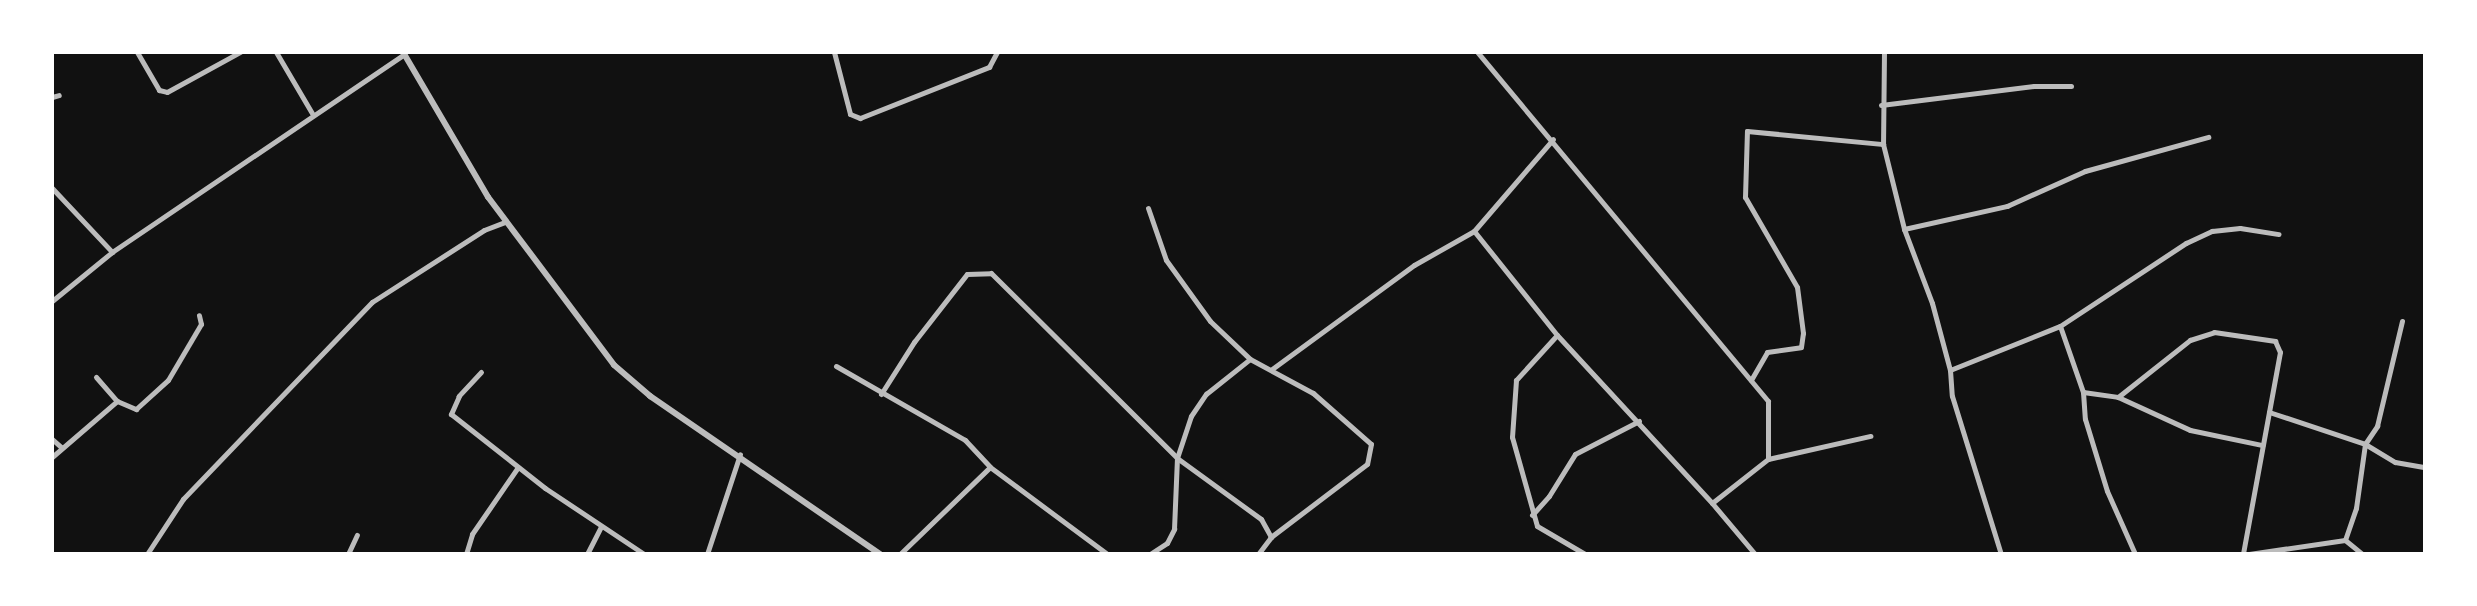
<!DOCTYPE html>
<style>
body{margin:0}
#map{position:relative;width:2477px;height:606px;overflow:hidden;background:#111;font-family:Roboto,sans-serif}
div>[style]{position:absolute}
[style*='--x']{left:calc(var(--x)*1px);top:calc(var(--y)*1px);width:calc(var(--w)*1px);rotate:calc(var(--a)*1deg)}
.minor>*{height:5px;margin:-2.5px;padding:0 2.5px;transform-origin:2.5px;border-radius:2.5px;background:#bcbcbc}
.tertiary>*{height:6px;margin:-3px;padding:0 3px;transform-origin:3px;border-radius:3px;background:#bcbcbc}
span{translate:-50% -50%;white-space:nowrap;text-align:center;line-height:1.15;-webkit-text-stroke:7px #fff;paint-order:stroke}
.frame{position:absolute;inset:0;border:54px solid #fff;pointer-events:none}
</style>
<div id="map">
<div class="minor">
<i style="--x:137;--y:52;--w:44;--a:59.9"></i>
<i style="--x:159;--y:90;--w:8;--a:14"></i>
<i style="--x:167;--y:92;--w:83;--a:-28.7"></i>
<i style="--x:276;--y:52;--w:71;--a:59.5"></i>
<i style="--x:834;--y:52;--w:64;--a:75.5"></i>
<i style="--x:850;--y:114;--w:11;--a:22"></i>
<i style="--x:860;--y:118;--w:139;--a:-21.6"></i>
<i style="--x:989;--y:67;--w:17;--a:-62"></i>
<i style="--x:1884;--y:52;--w:92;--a:90.6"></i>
<i style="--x:1883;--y:144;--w:88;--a:76.1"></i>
<i style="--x:1904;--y:229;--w:79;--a:69.3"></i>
<i style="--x:1932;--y:303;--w:69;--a:75"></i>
<i style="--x:1950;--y:370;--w:26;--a:86"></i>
<i style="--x:1952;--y:396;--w:165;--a:72.8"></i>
<i style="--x:52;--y:97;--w:7;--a:-16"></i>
<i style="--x:1881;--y:105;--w:154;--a:-7.1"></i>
<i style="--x:2034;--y:86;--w:37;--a:0"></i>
<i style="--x:52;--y:188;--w:88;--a:46.8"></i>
<i style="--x:1148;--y:208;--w:55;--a:70.9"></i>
<i style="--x:1166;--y:260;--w:75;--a:54.2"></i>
<i style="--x:1210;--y:321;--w:55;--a:43.5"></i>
<i style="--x:1250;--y:359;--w:72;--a:28.4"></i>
<i style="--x:1313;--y:393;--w:77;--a:41.3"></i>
<i style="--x:1371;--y:444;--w:20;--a:101"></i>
<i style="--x:1367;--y:464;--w:121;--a:142.8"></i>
<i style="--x:1271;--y:537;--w:21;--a:127"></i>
<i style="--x:1904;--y:229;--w:106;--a:-12.6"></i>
<i style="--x:2007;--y:206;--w:85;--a:-24.2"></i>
<i style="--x:2085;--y:171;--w:128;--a:-15.5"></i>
<i style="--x:1474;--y:231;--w:133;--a:51.4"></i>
<i style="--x:1557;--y:335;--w:229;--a:47.3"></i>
<i style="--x:1712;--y:503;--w:71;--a:-38.2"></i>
<i style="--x:1768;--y:459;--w:58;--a:-90"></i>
<i style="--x:1768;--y:401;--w:454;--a:-129.8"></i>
<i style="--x:52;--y:301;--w:77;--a:-39.2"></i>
<i style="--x:112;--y:252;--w:353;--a:-34.1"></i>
<i style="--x:2060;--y:326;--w:70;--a:70.8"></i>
<i style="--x:2083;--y:392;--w:27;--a:86"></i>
<i style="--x:2085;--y:419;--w:75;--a:73"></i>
<i style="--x:2107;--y:491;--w:69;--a:66"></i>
<i style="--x:1557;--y:335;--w:61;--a:132.3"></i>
<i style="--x:1516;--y:380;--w:57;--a:94"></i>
<i style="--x:1512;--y:437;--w:92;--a:74.3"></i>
<i style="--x:1537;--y:526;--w:56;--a:30.3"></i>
<i style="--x:836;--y:366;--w:149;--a:29.8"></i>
<i style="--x:965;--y:440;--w:37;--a:47"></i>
<i style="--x:990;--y:467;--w:146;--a:36.6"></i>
<i style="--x:1272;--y:369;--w:176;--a:-36.2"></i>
<i style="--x:1414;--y:265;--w:69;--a:-29.5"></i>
<i style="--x:1474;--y:231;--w:121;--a:-49.3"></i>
<i style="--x:1950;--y:370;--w:118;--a:-21.8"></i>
<i style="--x:2060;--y:326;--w:151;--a:-33.4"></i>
<i style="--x:2186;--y:243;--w:29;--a:-25"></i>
<i style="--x:2212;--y:231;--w:28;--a:-6"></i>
<i style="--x:2240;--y:228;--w:39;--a:9"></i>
<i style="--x:481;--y:372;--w:33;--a:133"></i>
<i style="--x:459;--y:396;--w:20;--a:114"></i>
<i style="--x:451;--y:414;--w:120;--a:38.2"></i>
<i style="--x:545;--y:488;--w:119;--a:33.7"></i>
<i style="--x:96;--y:377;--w:32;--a:49"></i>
<i style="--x:117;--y:401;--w:21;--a:23"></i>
<i style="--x:136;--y:409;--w:43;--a:-42.2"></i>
<i style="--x:168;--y:380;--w:65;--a:-59.5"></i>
<i style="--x:201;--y:324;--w:9;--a:-103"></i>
<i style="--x:1751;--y:380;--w:32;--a:-60"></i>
<i style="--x:1767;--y:352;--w:34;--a:-8"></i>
<i style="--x:1801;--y:347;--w:14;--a:-82"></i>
<i style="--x:1803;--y:333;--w:46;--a:-97.4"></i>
<i style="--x:1797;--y:287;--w:104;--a:-120"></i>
<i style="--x:1745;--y:197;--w:66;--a:-88.3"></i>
<i style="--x:1747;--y:131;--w:137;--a:5.5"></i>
<i style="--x:2083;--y:392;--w:35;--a:8"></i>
<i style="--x:2118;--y:397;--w:79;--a:24.6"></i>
<i style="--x:2190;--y:430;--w:74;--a:11.8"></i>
<i style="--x:881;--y:394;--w:62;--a:-57.6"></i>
<i style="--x:914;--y:342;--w:86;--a:-52.1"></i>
<i style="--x:967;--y:274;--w:24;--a:-2"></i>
<i style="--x:991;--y:273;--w:262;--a:44.8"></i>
<i style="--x:1177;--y:458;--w:104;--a:36"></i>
<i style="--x:1261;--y:519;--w:21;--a:61"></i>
<i style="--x:2118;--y:397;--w:92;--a:-38.4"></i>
<i style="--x:2190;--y:340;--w:25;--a:-18"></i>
<i style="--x:2214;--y:332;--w:62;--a:8.4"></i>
<i style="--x:2275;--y:341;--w:12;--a:66"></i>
<i style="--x:2280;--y:352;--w:205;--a:100.4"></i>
<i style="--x:2269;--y:412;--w:101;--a:18.4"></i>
<i style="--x:2365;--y:444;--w:35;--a:31"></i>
<i style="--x:2395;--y:462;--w:29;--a:10"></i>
<i style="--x:52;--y:439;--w:13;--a:42"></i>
<i style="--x:52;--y:457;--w:86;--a:-40.7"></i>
<i style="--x:1768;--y:459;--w:105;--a:-12.7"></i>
<i style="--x:1712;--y:503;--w:67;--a:49.9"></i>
<i style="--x:1532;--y:515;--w:25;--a:-48"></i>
<i style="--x:1549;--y:496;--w:49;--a:-58.2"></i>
<i style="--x:1575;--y:454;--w:72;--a:-27.3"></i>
<i style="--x:2345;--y:540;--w:22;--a:39"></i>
<i style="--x:147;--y:554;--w:66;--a:-56.8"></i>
<i style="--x:183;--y:499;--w:273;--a:-46.2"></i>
<i style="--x:372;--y:302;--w:133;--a:-32.7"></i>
<i style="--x:484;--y:230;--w:22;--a:-21"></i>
<i style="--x:348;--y:554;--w:21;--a:-65"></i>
<i style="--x:466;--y:554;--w:21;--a:-73"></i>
<i style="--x:472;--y:534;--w:81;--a:-55.5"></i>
<i style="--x:587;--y:554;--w:31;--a:-63"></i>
<i style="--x:707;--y:554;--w:105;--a:-71.7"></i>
<i style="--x:900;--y:554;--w:125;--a:-44"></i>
<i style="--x:1150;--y:554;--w:20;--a:-33"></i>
<i style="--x:1167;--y:543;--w:16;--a:-63"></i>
<i style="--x:1174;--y:529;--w:71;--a:-87.6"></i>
<i style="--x:1177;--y:458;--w:44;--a:-71.6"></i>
<i style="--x:1191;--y:416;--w:27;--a:-56"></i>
<i style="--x:1206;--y:394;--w:56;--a:-38.5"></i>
<i style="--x:2249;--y:554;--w:97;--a:-8.3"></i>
<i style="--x:2345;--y:540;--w:34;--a:-71"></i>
<i style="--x:2356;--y:508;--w:65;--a:-82"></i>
<i style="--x:2365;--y:444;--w:22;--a:-56"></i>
<i style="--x:2377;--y:426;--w:108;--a:-76.6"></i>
</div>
<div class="tertiary">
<i style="--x:403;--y:52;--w:168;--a:59.6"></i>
<i style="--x:488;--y:197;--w:210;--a:53.1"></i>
<i style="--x:614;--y:365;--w:48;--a:40.7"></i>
<i style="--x:650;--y:396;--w:279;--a:34.5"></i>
</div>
<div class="frame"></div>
</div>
